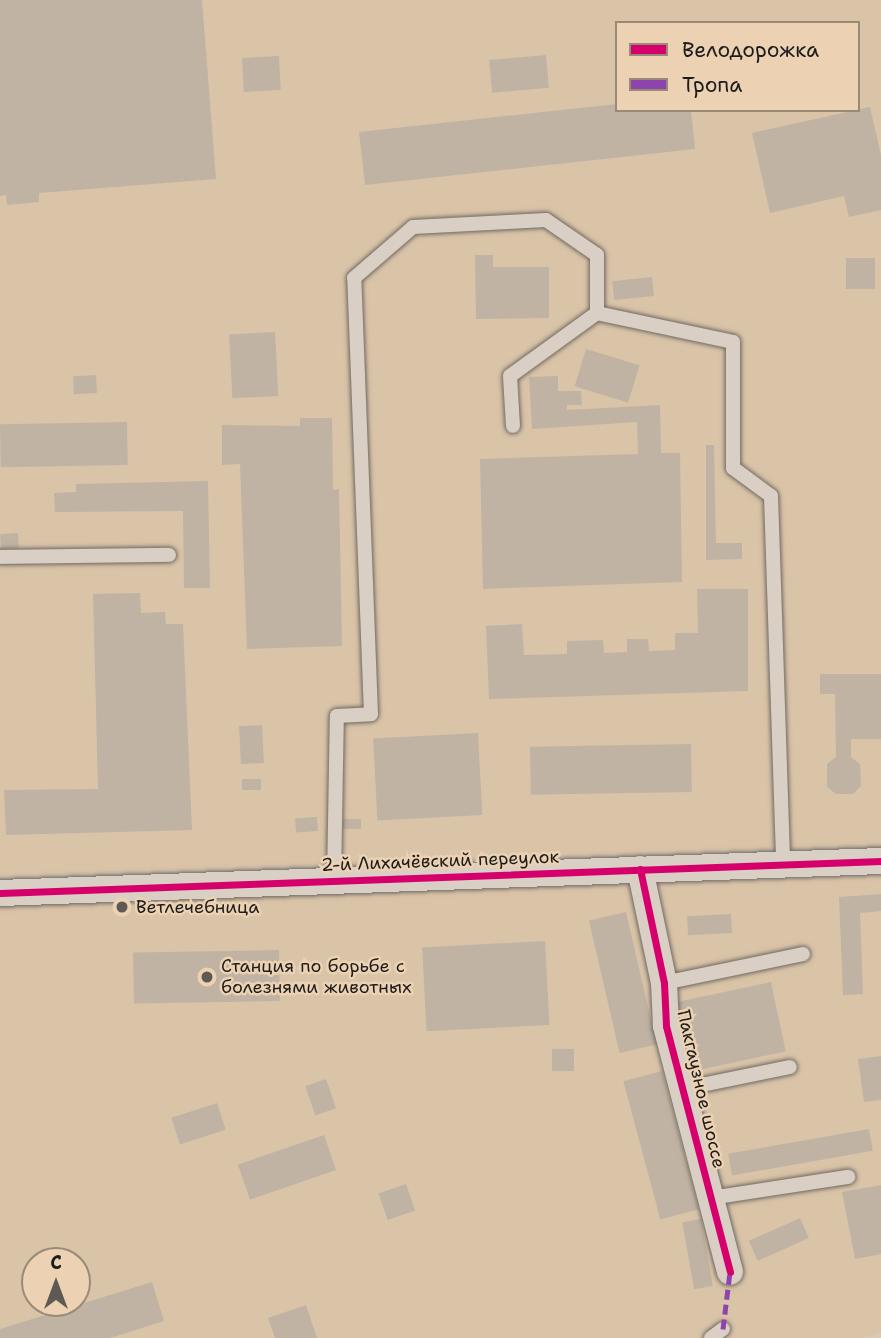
<!DOCTYPE html>
<meta charset="utf-8">
<style>
body{margin:0}
#map{position:relative;width:881px;height:1338px;overflow:hidden;background:#d8cab7;font-family:"Shantell Sans",sans-serif}
div>[style]{position:absolute}
[style*='--x']{left:calc(var(--x)*1px);top:calc(var(--y)*1px);width:calc(var(--w)*1px);rotate:calc(var(--a)*1deg)}
.built>*{inset:0;background:#dac4a8}
.building>*{inset:0;background:#c0b3a3;transform-origin:0 0}
.roads{filter:drop-shadow(0 0 2px #716a62) drop-shadow(0 0 2px #716a62)}
.lane>*{height:14px;margin:-7px;padding:0 7px;transform-origin:7px;border-radius:7px;background:#d9cfc4}
.street>*{height:26px;margin:-13px;padding:0 13px;transform-origin:13px;border-radius:13px;background:#d9cfc4}
.quiet>*{height:5px;margin-top:-2.5px;transform-origin:0;background:repeating-linear-gradient(90deg,#8e44ad 0 10px,transparent 0 15px)}
.cycleway>*{height:7px;margin:-3.5px;padding:0 3.5px;transform-origin:3.5px;border-radius:3.5px;background:#d6006c}
.dots>*{width:19px;height:19px;translate:-50% -50%;box-sizing:border-box;border:4px solid #ecd2b3;border-radius:50%}
span{translate:-50% -50%;white-space:nowrap;text-align:center;line-height:1.15;-webkit-text-stroke:5px #ecd2b3;paint-order:stroke}
.street-label{font-size:18px;color:#1c1c1c}
.poi-label{font-size:18px;color:#1c1c1c}
.left{translate:0 -50%;text-align:left}
.legend{position:absolute;left:615px;top:21px;width:245px;height:91px;box-sizing:border-box;background:#ecd2b3;border:2px solid #998977;margin:0;padding:9px 12px;list-style:none;font-size:21px;color:#1c1c1c}
.legend li{display:flex;align-items:center;gap:14px;height:35px}
.legend b{width:35px;border:2px solid #998977}
.north{position:absolute;left:21px;top:1247px;width:70px;height:70px;box-sizing:border-box;background:#ecd2b3;border:2px solid #998977;border-radius:50%;rotate:0deg;font-size:19px;font-weight:700;line-height:28px;text-align:center;color:#1c1c1c}
.north::after{content:'';display:block;margin:auto;width:24px;height:32px;background:#5e5952;clip-path:polygon(50% 0,100% 100%,50% 72%,0 100%)}
</style>
<div id="map">
<div class="built">
<i style="clip-path:polygon(evenodd,0 0,881px 0,881px 845px,0 876px,0 0,617px 23px,858px 23px,858px 110px,617px 110px,617px 23px)"></i>
<i style="clip-path:polygon(evenodd,881px 876px,881px 1332px,863px 1338px,0 1338px,0 905px,881px 876px,35px 1261px,77px 1261px,77px 1303px,35px 1303px,35px 1261px)"></i>
</div>
<div class="building">
<i style="clip-path:polygon(0 0,202px 0,216px 179px,39px 193px,39px 202px,7px 205px,6px 195px,0 196px)"></i>
<i style="left:546px;top:55px;width:33px;height:57px;rotate:85deg"></i>
<i style="left:279px;top:56px;width:34px;height:37px;rotate:87deg"></i>
<i style="clip-path:polygon(617px 104px,617px 110px,691px 110px,695px 149px,365px 185px,359px 132px)"></i>
<i style="clip-path:polygon(870px 107px,881px 155px,881px 210px,849px 217px,844px 196px,770px 213px,752px 133px)"></i>
<i style="clip-path:polygon(475px 255px,493px 255px,493px 267px,549px 267px,549px 318px,476px 319px)"></i>
<i style="left:846px;top:258px;width:29px;height:31px"></i>
<i style="left:652px;top:277px;width:19px;height:40px;rotate:84deg"></i>
<i style="left:275px;top:332px;width:64px;height:46px;rotate:87deg"></i>
<i style="left:586px;top:349px;width:56px;height:39px;rotate:17deg"></i>
<i style="left:96px;top:375px;width:18px;height:23px;rotate:87deg"></i>
<i style="clip-path:polygon(558px 376px,558px 391px,581px 391px,582px 405px,567px 405px,567px 410px,660px 405px,661px 453px,680px 453px,682px 582px,483px 589px,480px 459px,638px 454px,637px 422px,532px 429px,529px 377px)"></i>
<i style="clip-path:polygon(300px 418px,332px 418px,333px 490px,339px 489px,342px 646px,247px 649px,240px 464px,222px 465px,222px 425px,300px 426px)"></i>
<i style="left:127px;top:422px;width:43px;height:127px;rotate:89deg"></i>
<i style="clip-path:polygon(706px 445px,714px 445px,716px 543px,742px 543px,742px 559px,706px 560px)"></i>
<i style="clip-path:polygon(208px 481px,210px 588px,184px 588px,183px 511px,55px 512px,54px 493px,76px 492px,76px 484px)"></i>
<i style="left:18px;top:533px;width:15px;height:18px;rotate:86deg"></i>
<i style="clip-path:polygon(697px 589px,748px 589px,748px 691px,489px 699px,486px 626px,522px 624px,524px 655px,567px 654px,567px 641px,603px 640px,604px 653px,627px 652px,627px 639px,648px 639px,649px 651px,675px 650px,675px 633px,698px 633px)"></i>
<i style="clip-path:polygon(140px 593px,141px 613px,165px 612px,166px 624px,183px 624px,192px 830px,6px 835px,4px 790px,98px 789px,93px 594px)"></i>
<i style="clip-path:polygon(820px 674px,881px 674px,881px 739px,851px 739px,851px 757px,860px 764px,861px 786px,853px 794px,836px 794px,827px 787px,827px 764px,836px 757px,835px 694px,820px 694px)"></i>
<i style="left:262px;top:725px;width:38px;height:23px;rotate:87deg"></i>
<i style="left:478px;top:733px;width:82px;height:105px;rotate:87deg"></i>
<i style="left:691px;top:744px;width:48px;height:161px;rotate:89deg"></i>
<i style="left:261px;top:779px;width:11px;height:19px;rotate:90deg"></i>
<i style="left:317px;top:817px;width:14px;height:22px;rotate:86deg"></i>
<i style="left:343px;top:819px;width:18px;height:10px"></i>
<i style="clip-path:polygon(881px 894px,881px 911px,860px 913px,863px 994px,843px 995px,839px 897px)"></i>
<i style="left:626px;top:912px;width:136px;height:38px;rotate:77deg"></i>
<i style="left:731px;top:914px;width:19px;height:44px;rotate:87deg"></i>
<i style="left:545px;top:941px;width:84px;height:123px;rotate:87deg"></i>
<i style="left:279px;top:950px;width:51px;height:146px;rotate:89deg"></i>
<i style="left:771px;top:982px;width:71px;height:102px;rotate:78deg"></i>
<i style="left:574px;top:1049px;width:22px;height:22px;rotate:90deg"></i>
<i style="clip-path:polygon(881px 1056px,881px 1100px,864px 1102px,858px 1059px)"></i>
<i style="left:662px;top:1071px;width:143px;height:40px;rotate:75deg"></i>
<i style="left:326px;top:1079px;width:31px;height:22px;rotate:71deg"></i>
<i style="left:217px;top:1103px;width:28px;height:48px;rotate:72deg"></i>
<i style="left:869px;top:1129px;width:22px;height:143px;rotate:80deg"></i>
<i style="left:324px;top:1135px;width:37px;height:91px;rotate:71deg"></i>
<i style="left:406px;top:1184px;width:28px;height:29px;rotate:71deg"></i>
<i style="clip-path:polygon(881px 1185px,881px 1254px,855px 1259px,842px 1192px)"></i>
<i style="left:800px;top:1218px;width:22px;height:56px;rotate:66deg"></i>
<i style="left:701px;top:1219px;width:68px;height:19px;rotate:80deg"></i>
<i style="clip-path:polygon(152px 1282px,164px 1321px,110px 1338px,0 1338px,0 1329px)"></i>
<i style="clip-path:polygon(306px 1305px,317px 1338px,275px 1338px,268px 1318px)"></i>
</div>
<div class="roads">
<div class="lane">
<i style="--x:597;--y:313;--w:139;--a:12"></i>
<i style="--x:733;--y:342;--w:126;--a:90"></i>
<i style="--x:733;--y:468;--w:47;--a:36.4"></i>
<i style="--x:771;--y:496;--w:368;--a:88.1"></i>
<i style="--x:0;--y:557;--w:169;--a:-0.7"></i>
<i style="--x:334;--y:880;--w:164;--a:-89"></i>
<i style="--x:337;--y:716;--w:34;--a:-3"></i>
<i style="--x:371;--y:714;--w:436;--a:-92.2"></i>
<i style="--x:354;--y:278;--w:78;--a:-40.8"></i>
<i style="--x:413;--y:227;--w:133;--a:-3"></i>
<i style="--x:546;--y:220;--w:62;--a:34.5"></i>
<i style="--x:597;--y:255;--w:58;--a:90"></i>
<i style="--x:597;--y:313;--w:107;--a:144.1"></i>
<i style="--x:510;--y:376;--w:50;--a:86.6"></i>
<i style="--x:664;--y:983;--w:142;--a:-11.8"></i>
<i style="--x:682;--y:1089;--w:110;--a:-11.5"></i>
<i style="--x:710;--y:1198;--w:140;--a:-8.7"></i>
<i style="--x:711;--y:1338;--w:15;--a:-37"></i>
</div>
<div class="street">
<i style="--x:640;--y:869;--w:116;--a:78.1"></i>
<i style="--x:664;--y:983;--w:43;--a:87.3"></i>
<i style="--x:666;--y:1026;--w:254;--a:75.4"></i>
<i style="--x:0;--y:893;--w:882;--a:-2.08"></i>
</div>
</div>
<div class="quiet">
<i style="--x:723;--y:1329;--w:57;--a:-83"></i>
</div>
<div class="cycleway">
<i style="--x:640;--y:869;--w:116;--a:78.1"></i>
<i style="--x:664;--y:983;--w:43;--a:87.3"></i>
<i style="--x:666;--y:1026;--w:254;--a:75.4"></i>
<i style="--x:0;--y:893;--w:882;--a:-2.08"></i>
</div>
<div class="dots">
<i style="left:122px;top:907px;background:#5e5952"></i>
<i style="left:207px;top:977px;background:#5e5952"></i>
</div>
<div class="street-label">
<span style="left:440px;top:861px;rotate:-2deg">2-й Лихачёвский переулок</span>
<span style="left:701px;top:1089px;rotate:77deg">Пакгаузное шоссе</span>
</div>
<div class="poi-label">
<span class="left" style="left:136px;top:907px">Ветлечебница</span>
<span class="left" style="left:221px;top:977px">Станция по борьбе с<br>болезнями животных</span>
</div>
<ul class="legend">
<li><b style="height:9px;background:#d6006c"></b>Велодорожка</li>
<li><b style="height:9px;background:#8e44ad"></b>Тропа</li>
</ul>
<div class="north">С</div>
</div>
